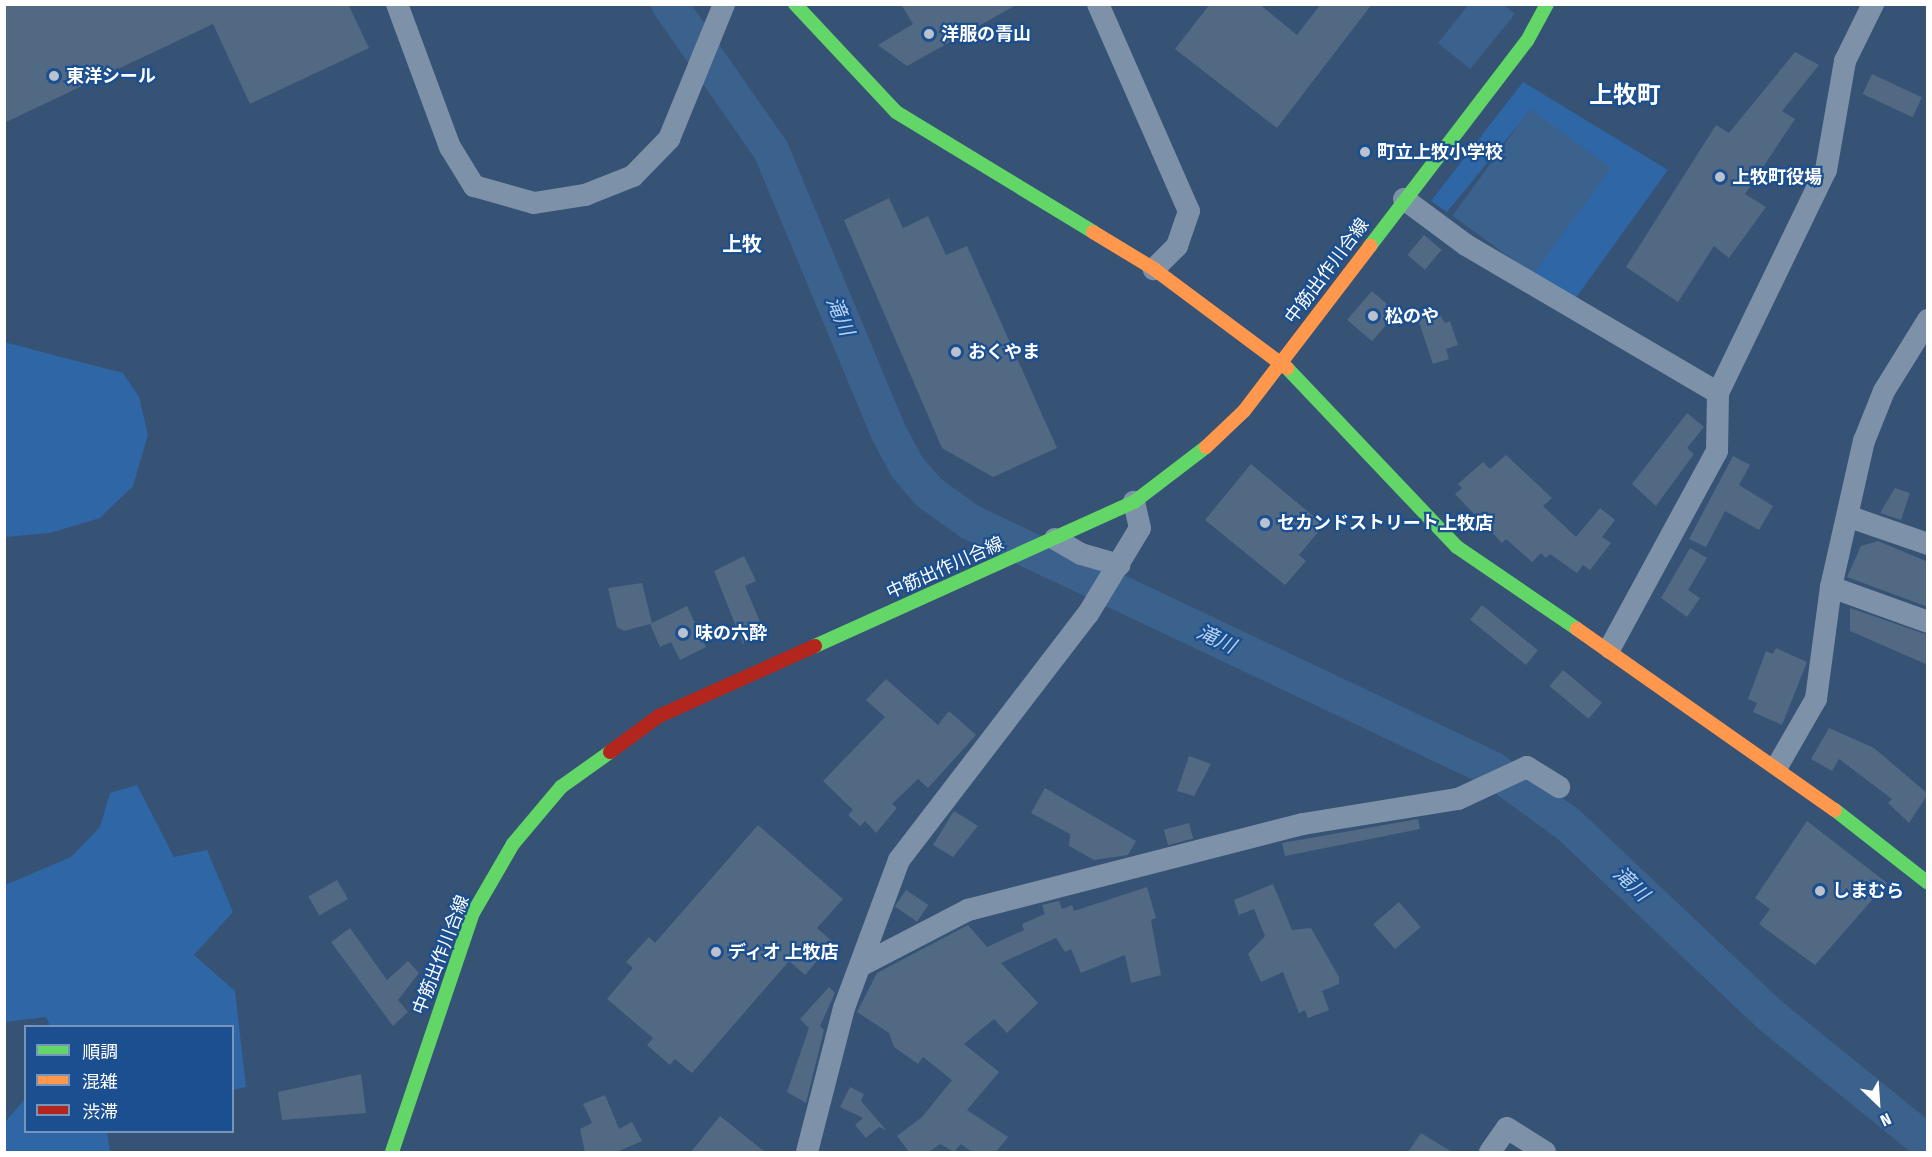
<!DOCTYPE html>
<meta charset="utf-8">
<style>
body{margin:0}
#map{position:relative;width:1932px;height:1157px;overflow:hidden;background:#365274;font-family:"Fira Sans Condensed","Noto Sans JP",sans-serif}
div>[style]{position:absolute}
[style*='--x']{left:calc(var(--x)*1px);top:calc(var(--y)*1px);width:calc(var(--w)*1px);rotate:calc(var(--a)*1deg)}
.green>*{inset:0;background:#2f66a5}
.water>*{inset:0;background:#3b618d;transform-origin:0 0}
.river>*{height:36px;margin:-18px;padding:0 18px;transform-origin:18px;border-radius:18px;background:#3b618d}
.building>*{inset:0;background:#526984;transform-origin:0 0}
.street>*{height:22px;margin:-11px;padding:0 11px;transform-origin:11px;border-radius:11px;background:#7d92a8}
.fast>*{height:14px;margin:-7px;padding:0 7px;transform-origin:7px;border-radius:7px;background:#63d668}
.slow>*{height:14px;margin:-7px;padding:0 7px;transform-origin:7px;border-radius:7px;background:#ff974d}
.jam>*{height:14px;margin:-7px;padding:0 7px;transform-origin:7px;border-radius:7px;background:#b3261e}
.dots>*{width:16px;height:16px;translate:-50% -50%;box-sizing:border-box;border:3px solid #1b4f8f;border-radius:50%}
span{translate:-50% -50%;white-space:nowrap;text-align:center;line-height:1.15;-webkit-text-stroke:4.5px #1b4f8f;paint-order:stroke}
.poi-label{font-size:18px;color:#fff;font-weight:700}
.left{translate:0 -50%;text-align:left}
.street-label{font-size:18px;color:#fff}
.neighbourhood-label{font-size:20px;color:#fff;font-weight:700}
.water-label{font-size:20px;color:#b5d3f5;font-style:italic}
.district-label{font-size:24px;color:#fff;font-weight:700}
.frame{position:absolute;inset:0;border:6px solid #fff;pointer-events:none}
.legend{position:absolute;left:24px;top:1025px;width:210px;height:108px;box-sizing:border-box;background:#1b4f8f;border:2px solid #7695bc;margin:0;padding:8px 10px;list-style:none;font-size:18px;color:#fff}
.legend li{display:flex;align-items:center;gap:12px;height:30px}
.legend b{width:30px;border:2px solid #7695bc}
.north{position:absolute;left:1848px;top:1073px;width:60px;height:60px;-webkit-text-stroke:4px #1b4f8f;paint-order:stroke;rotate:155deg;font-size:16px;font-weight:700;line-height:24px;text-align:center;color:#fff}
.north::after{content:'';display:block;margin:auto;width:21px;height:27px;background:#fff;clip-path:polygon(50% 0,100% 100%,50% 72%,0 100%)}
</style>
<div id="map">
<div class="green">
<i style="clip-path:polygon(1523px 82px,1668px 170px,1575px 299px,1534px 275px,1531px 109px,1447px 212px,1431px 201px)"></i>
<i style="clip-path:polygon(4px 342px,123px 373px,139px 397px,148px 435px,133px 486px,100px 518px,50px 533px,5px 537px)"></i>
<i style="clip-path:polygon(137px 785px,174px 857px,207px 850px,233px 912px,194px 955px,235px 991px,246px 1087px,233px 1090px,232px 1026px,50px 1026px,46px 1017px,5px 1022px,5px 885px,71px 857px,100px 827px,110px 793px)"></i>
<i style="clip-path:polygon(25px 1099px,26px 1132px,107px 1132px,110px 1152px,5px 1152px,5px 1122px)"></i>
</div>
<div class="water">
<i style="clip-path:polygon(1469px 4px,1504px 5px,1515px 14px,1470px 69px,1438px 43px)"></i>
<i style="left:1530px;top:109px;width:100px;height:132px;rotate:36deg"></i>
</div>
<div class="river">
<i style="--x:669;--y:4;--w:178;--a:55.1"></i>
<i style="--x:771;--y:150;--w:307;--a:67.4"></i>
<i style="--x:889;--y:433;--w:38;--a:62"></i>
<i style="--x:907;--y:467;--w:35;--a:49"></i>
<i style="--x:930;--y:493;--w:49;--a:35.9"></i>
<i style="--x:970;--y:522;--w:577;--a:25.32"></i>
<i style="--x:1492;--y:769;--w:94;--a:35.9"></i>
<i style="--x:1568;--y:824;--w:278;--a:43.4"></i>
<i style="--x:1770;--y:1015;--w:203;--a:39"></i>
</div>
<div class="building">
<i style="clip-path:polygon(4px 4px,348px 4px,369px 48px,250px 104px,213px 24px,4px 123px)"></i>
<i style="clip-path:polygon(901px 4px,1018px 4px,907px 66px,878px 45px,913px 24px)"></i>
<i style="clip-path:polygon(1210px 4px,1259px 4px,1297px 35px,1321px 4px,1372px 4px,1277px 128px,1175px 49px)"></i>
<i style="clip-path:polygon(1795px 52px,1819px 65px,1782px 111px,1795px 119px,1745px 194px,1766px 207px,1729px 258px,1714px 246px,1678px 302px,1626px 267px,1716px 125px,1729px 133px)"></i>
<i style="left:1872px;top:74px;width:55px;height:22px;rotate:25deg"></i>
<i style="clip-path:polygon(889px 198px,903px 228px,928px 216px,946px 255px,967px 246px,1057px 448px,993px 477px,942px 448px,844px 220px)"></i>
<i style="left:1424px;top:235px;width:23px;height:26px;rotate:40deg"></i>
<i style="left:1372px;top:291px;width:33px;height:38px;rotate:41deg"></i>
<i style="clip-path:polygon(1438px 312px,1445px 323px,1450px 321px,1458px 345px,1446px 349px,1449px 359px,1433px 364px,1418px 319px)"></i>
<i style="clip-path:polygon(1687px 413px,1704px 427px,1687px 448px,1694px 454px,1656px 506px,1632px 484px)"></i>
<i style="clip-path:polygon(1506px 455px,1552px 498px,1543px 506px,1576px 537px,1600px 508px,1615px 520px,1602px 537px,1611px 543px,1590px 570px,1583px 565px,1577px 573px,1550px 554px,1546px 558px,1541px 553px,1532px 562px,1506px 539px,1502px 543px,1455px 494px,1462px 488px,1458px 484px,1483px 462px,1490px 469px)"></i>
<i style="clip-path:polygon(1733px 456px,1750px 465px,1739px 485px,1773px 506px,1759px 530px,1725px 511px,1706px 547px,1689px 539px)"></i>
<i style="clip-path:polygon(1251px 464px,1324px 525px,1299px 555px,1306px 561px,1285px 585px,1205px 520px)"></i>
<i style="clip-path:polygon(1895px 488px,1910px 493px,1901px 520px,1880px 513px)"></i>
<i style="clip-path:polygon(1878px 541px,1928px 562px,1928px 607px,1847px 577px,1861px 546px)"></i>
<i style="clip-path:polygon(1690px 548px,1707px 558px,1688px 590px,1700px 598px,1687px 617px,1661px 598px)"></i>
<i style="clip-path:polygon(744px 556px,756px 581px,745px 586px,765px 634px,743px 644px,714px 571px)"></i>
<i style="clip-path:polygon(642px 583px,652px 623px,687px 606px,706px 647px,680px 660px,671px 642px,660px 647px,650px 624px,624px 631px,617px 627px,608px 588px)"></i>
<i style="left:1482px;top:605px;width:72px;height:19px;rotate:39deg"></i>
<i style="clip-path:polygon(1850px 608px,1928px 635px,1928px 665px,1850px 631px)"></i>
<i style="clip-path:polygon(1776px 648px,1807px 662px,1782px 725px,1753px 712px,1757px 703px,1748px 699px,1766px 651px,1773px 654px)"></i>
<i style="left:1563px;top:670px;width:51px;height:21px;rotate:40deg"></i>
<i style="clip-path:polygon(886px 679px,938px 725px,949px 711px,976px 735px,928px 788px,918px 779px,892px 804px,897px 808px,876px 833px,865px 821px,860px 826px,848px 815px,853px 810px,823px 781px,885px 717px,866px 700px)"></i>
<i style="clip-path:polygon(1829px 728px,1874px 748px,1928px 794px,1909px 823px,1888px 803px,1892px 799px,1839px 759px,1832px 771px,1811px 759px)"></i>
<i style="clip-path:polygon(1189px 756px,1211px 764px,1194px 796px,1177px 791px)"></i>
<i style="clip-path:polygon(1045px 788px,1136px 841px,1128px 855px,1094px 860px,1069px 846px,1070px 834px,1031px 813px)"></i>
<i style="clip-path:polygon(954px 811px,978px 826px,953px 857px,933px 845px)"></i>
<i style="clip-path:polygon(1418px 819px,1420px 829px,1285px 856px,1282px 843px)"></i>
<i style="clip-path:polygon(1807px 821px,1887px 883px,1815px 965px,1759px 924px,1770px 909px,1755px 898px)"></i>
<i style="left:1189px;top:823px;width:16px;height:26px;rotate:75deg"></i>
<i style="clip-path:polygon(758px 825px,843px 899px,817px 928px,833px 942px,805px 975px,789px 961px,692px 1073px,675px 1059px,670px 1065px,647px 1045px,653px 1038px,607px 999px,633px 968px,626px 962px,649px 937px,655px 943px)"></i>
<i style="left:337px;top:880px;width:22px;height:33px;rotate:60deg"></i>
<i style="clip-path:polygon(1273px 884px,1292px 930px,1311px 928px,1339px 977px,1339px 984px,1322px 991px,1329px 1010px,1308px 1018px,1305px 1010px,1299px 1013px,1283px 972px,1261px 982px,1248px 954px,1265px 936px,1254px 909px,1239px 915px,1234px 900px)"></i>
<i style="clip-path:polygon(1147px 887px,1156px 918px,1151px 920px,1161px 975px,1131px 983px,1125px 955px,1081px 973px,1071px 949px,1065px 952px,1056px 938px,1001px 963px,1038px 1003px,1007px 1033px,994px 1019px,964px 1044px,999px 1072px,967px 1110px,1008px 1137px,996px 1152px,972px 1152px,961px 1144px,954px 1152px,940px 1144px,929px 1152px,909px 1152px,897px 1136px,922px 1117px,952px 1080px,923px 1057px,918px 1064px,894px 1047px,889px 1033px,857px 1012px,877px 973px,968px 925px,987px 947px,1024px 930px,1022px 924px,1045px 914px,1042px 905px,1059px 901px,1062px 909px,1072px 905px,1074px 911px)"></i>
<i style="left:906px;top:890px;width:27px;height:20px;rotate:34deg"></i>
<i style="left:1399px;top:902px;width:33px;height:34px;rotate:49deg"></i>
<i style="clip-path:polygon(350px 928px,387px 980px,408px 961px,419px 973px,398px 1000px,408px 1012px,393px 1026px,331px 942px)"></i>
<i style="clip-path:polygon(829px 987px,835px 993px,820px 1026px,824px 1030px,806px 1103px,787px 1092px,809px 1028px,800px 1019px)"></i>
<i style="clip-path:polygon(361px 1074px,366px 1113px,282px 1120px,278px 1092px)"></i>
<i style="clip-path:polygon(850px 1087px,864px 1094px,861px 1101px,886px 1130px,879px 1127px,866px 1138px,855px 1125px,863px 1118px,840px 1107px)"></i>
<i style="clip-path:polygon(605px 1095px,619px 1129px,632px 1122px,642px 1141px,617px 1152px,585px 1152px,580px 1129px,592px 1123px,583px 1104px)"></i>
<i style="clip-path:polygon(720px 1116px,765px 1152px,691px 1152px)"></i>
<i style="clip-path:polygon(1421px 1133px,1452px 1152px,1408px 1152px)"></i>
</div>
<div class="street">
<i style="--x:397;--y:4;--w:153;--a:69.7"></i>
<i style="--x:450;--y:147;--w:46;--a:58.4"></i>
<i style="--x:474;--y:186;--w:62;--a:15.8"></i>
<i style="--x:534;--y:203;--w:52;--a:-8.9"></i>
<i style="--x:585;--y:195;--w:52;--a:-21.6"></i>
<i style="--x:633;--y:176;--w:52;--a:-45.8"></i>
<i style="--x:669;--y:139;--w:146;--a:-67.8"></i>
<i style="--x:1098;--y:4;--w:226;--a:66.3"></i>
<i style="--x:1189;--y:211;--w:37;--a:109"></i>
<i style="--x:1177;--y:246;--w:33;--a:135"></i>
<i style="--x:1404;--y:199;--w:77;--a:36.6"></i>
<i style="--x:1466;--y:245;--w:292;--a:30.4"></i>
<i style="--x:1850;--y:517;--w:83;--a:19.1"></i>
<i style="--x:1055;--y:539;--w:30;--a:30"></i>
<i style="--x:1081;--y:554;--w:40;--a:16"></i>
<i style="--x:1831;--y:587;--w:103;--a:19.8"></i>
<i style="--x:1610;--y:648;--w:224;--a:-61.5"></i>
<i style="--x:1717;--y:451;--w:58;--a:-89"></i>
<i style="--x:1718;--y:393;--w:248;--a:-64.2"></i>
<i style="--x:1826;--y:170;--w:111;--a:-80.1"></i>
<i style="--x:1845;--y:61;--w:64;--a:-63.8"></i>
<i style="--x:1778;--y:765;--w:76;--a:-60.1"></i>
<i style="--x:1816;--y:699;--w:113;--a:-82.4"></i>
<i style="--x:1831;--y:587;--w:150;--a:-77.3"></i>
<i style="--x:1864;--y:441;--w:54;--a:-68.2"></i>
<i style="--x:1884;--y:391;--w:84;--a:-58.2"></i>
<i style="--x:860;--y:966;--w:122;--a:-27.4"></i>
<i style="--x:968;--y:910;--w:346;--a:-14.4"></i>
<i style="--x:1303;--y:824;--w:157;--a:-9.2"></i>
<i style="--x:1458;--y:799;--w:76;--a:-24.9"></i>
<i style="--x:1527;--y:767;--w:38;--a:32"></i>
<i style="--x:807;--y:1152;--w:149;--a:-75.6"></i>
<i style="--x:844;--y:1008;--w:158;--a:-69.6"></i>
<i style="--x:899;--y:860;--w:310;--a:-52.5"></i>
<i style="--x:1088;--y:614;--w:100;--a:-58.8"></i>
<i style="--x:1140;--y:528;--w:27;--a:-103"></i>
<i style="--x:1490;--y:1152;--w:29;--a:-55"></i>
<i style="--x:1507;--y:1128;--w:45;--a:32.3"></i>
</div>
<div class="fast">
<i style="--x:795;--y:4;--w:148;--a:46.9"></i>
<i style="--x:896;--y:112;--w:231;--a:31.3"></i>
<i style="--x:1370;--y:246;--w:258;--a:-52.6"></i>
<i style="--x:1527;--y:41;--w:42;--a:-61.6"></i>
<i style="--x:1287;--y:368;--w:247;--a:46.5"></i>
<i style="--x:1457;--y:547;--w:145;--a:34.3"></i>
<i style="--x:815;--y:646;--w:350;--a:-24.3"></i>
<i style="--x:1134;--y:502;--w:91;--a:-37.4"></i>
<i style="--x:1835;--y:810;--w:118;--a:38.1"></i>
<i style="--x:392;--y:1152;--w:252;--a:-71.3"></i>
<i style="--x:473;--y:913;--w:80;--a:-59.9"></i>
<i style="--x:513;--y:844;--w:75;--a:-49.9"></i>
<i style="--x:561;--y:787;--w:60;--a:-35.5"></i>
</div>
<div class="slow">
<i style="--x:1093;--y:232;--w:71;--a:31.2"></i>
<i style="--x:1154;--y:269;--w:166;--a:36.7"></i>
<i style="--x:1206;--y:447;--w:52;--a:-43.5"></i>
<i style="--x:1244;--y:411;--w:208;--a:-52.6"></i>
<i style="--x:1577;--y:629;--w:315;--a:35.1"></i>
</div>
<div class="jam">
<i style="--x:610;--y:752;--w:61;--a:-36.3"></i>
<i style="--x:659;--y:716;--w:171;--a:-24.2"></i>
</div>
<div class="dots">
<i style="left:929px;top:34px;background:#b9c2ce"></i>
<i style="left:54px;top:76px;background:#b9c2ce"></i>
<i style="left:1365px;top:152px;background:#b9c2ce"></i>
<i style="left:1720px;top:177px;background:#b9c2ce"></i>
<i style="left:1373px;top:316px;background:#b9c2ce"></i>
<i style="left:956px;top:352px;background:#b9c2ce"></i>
<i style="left:1265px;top:523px;background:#b9c2ce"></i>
<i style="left:683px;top:633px;background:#b9c2ce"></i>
<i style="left:1820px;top:891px;background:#b9c2ce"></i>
<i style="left:716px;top:952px;background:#b9c2ce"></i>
</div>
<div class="poi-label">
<span class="left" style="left:941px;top:34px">洋服の青山</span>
<span class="left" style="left:66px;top:76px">東洋シール</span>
<span class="left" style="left:1377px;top:152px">町立上牧小学校</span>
<span class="left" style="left:1732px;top:177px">上牧町役場</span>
<span class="left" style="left:1385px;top:316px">松のや</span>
<span class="left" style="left:968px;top:352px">おくやま</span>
<span class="left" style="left:1277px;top:523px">セカンドストリート上牧店</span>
<span class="left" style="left:695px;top:633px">味の六酔</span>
<span class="left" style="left:1832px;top:891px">しまむら</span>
<span class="left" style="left:728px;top:952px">ディオ 上牧店</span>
</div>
<div class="street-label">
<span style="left:1327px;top:271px;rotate:-53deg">中筋出作川合線</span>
<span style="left:945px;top:568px;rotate:-24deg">中筋出作川合線</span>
<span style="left:441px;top:955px;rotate:-69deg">中筋出作川合線</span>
</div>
<div class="neighbourhood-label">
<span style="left:742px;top:244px">上牧</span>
</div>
<div class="water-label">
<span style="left:840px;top:316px;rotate:67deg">滝川</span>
<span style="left:1216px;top:639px;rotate:25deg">滝川</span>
<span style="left:1631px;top:884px;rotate:43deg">滝川</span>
</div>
<div class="district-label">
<span style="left:1625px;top:96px">上牧町</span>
</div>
<div class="frame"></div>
<ul class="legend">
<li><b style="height:8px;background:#63d668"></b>順調</li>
<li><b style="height:8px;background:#ff974d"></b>混雑</li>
<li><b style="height:8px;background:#b3261e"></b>渋滞</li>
</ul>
<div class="north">N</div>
</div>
